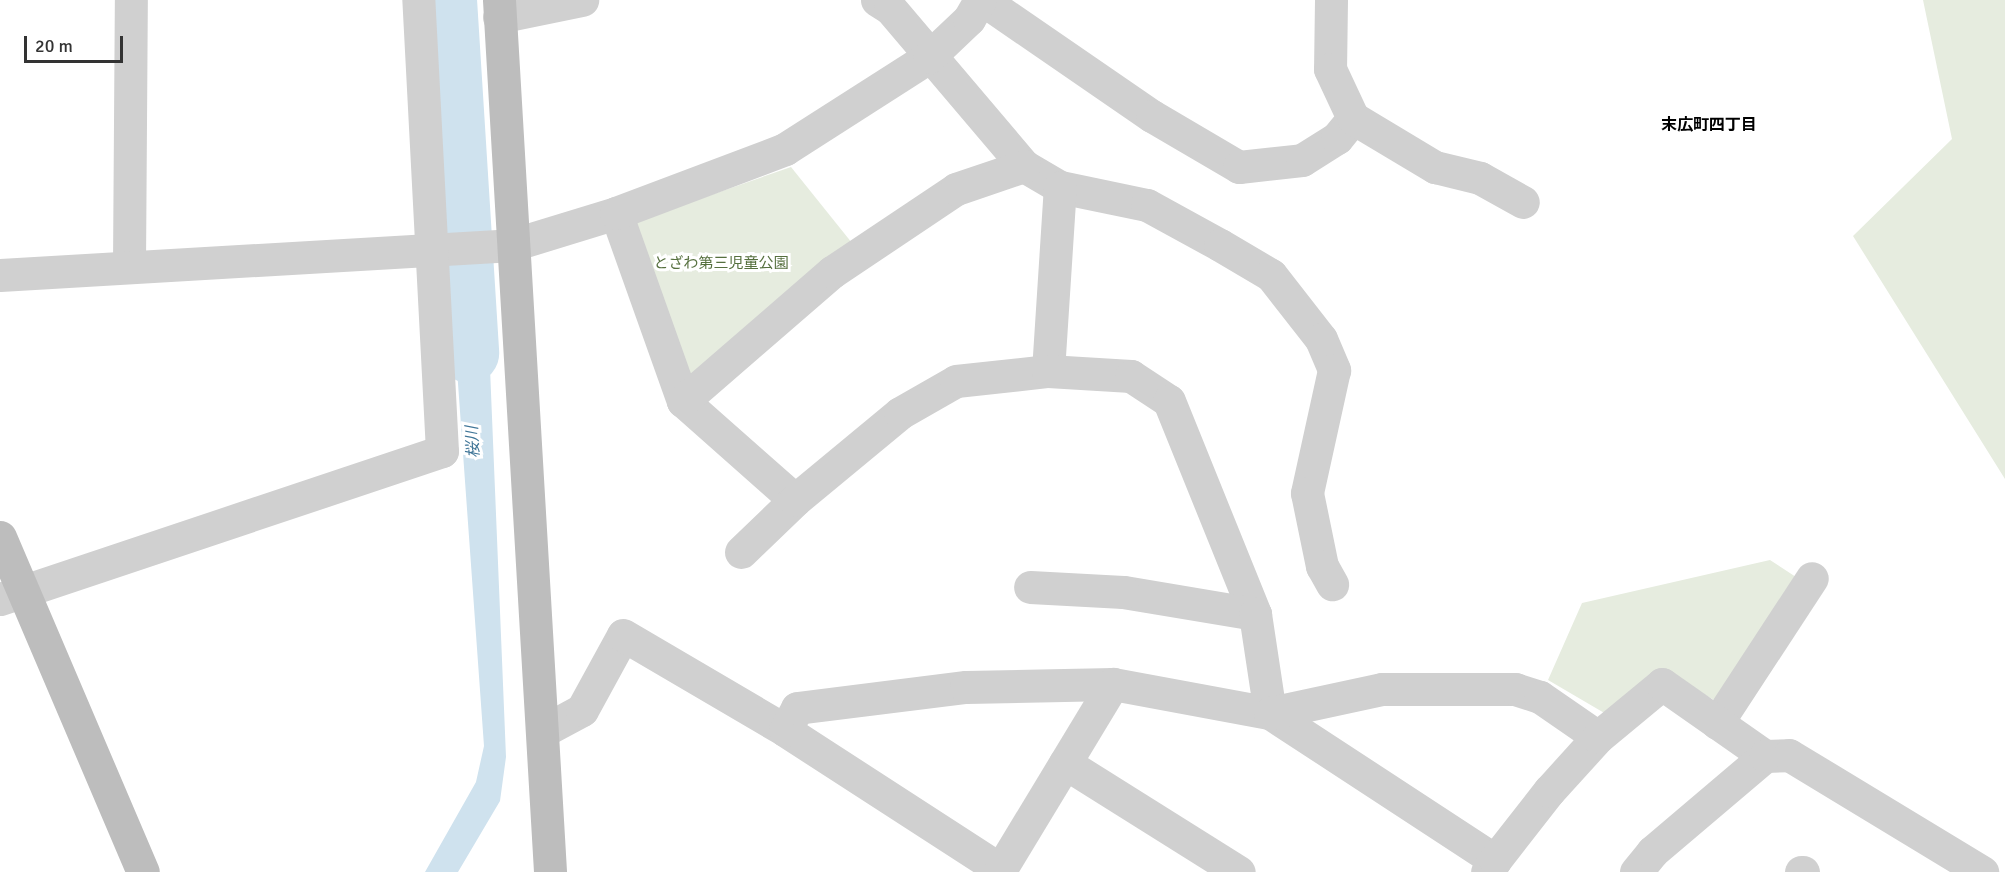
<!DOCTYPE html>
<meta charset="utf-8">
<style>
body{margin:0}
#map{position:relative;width:2005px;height:872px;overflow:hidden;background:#fff;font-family:Signika,"Noto Sans JP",sans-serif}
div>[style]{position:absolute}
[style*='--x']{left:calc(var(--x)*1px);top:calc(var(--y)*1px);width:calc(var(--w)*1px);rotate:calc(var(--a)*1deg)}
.green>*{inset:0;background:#e6ecdf}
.water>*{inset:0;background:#cfe2ee;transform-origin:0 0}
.river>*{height:60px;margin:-30px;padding:0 30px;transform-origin:30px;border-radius:30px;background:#cfe2ee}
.street>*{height:33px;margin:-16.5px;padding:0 16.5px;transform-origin:16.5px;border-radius:16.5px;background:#d0d0d0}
.secondary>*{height:33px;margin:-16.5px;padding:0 16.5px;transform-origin:16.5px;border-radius:16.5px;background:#bdbdbd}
span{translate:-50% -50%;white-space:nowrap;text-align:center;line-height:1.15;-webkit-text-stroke:6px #fff;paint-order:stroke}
.park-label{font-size:15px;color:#56703f}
.neighbourhood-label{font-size:16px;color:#000;font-weight:700}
.water-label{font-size:16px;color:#3f7597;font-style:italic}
.scale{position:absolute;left:24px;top:36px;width:99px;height:27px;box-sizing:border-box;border:3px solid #333;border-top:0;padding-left:8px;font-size:18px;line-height:21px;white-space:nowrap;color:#333;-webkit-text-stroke:4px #fff;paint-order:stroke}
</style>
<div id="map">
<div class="green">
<i style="clip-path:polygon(1923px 0,2005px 0,2005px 479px,1853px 236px,1952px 139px)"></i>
<i style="clip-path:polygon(791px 167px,852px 243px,687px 383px,636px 221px)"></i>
<i style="clip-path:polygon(1770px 560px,1796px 577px,1716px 701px,1663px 671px,1606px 714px,1548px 680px,1582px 603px)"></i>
</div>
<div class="water">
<i style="left:437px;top:0;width:23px;height:229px"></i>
<i style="clip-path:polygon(486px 271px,506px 757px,500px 801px,458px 872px,425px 872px,476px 782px,484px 746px,450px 272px)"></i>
</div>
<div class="river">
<i style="--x:447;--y:0;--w:354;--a:86.4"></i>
</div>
<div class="street">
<i style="--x:877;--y:0;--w:15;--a:32"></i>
<i style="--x:890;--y:8;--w:207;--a:49.7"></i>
<i style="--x:1024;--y:166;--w:42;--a:30.3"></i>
<i style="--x:1060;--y:187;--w:89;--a:11.7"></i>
<i style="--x:1147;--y:205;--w:83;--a:28.7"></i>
<i style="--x:1220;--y:245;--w:59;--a:30.5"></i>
<i style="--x:1271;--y:275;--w:81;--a:52"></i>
<i style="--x:1321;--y:339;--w:34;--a:67"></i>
<i style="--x:1334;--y:370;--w:126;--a:102.4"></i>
<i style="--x:1307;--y:493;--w:75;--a:78.4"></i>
<i style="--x:1322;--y:566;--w:21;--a:61"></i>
<i style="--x:983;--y:0;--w:205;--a:34.5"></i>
<i style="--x:1152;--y:116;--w:101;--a:30.4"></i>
<i style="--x:1239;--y:167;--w:63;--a:-6.3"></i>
<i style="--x:1302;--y:160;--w:41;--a:-32.2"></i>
<i style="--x:1337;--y:138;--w:26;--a:-51"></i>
<i style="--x:1331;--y:0;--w:69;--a:90.8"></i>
<i style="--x:1330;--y:69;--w:54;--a:64.9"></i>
<i style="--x:1353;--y:118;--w:96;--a:30.9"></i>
<i style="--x:1435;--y:167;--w:46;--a:13.7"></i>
<i style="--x:1480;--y:178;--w:49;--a:29.2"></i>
<i style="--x:499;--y:17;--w:85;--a:-11.6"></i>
<i style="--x:616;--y:213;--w:200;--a:70.4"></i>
<i style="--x:683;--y:401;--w:149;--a:41.5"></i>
<i style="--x:129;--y:266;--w:266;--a:-89.6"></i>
<i style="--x:0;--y:275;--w:513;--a:-3.35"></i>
<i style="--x:512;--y:245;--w:109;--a:-17.1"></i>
<i style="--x:616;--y:213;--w:181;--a:-20.7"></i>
<i style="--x:785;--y:149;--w:171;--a:-32.6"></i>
<i style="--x:929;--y:57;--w:55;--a:-43.5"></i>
<i style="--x:969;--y:19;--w:22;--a:-60"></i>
<i style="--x:1048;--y:371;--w:184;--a:-86.3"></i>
<i style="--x:683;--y:401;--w:197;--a:-40.9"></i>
<i style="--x:832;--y:272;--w:149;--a:-33.8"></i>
<i style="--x:956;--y:189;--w:72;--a:-18.7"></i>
<i style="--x:741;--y:552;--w:75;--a:-43.9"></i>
<i style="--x:795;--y:500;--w:136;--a:-39.6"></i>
<i style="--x:900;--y:413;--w:64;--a:-29.7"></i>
<i style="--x:956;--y:381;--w:93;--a:-6.2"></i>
<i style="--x:1048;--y:371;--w:83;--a:3.4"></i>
<i style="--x:1131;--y:376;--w:45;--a:33.3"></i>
<i style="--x:1169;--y:401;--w:230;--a:68"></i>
<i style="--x:1255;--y:614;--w:134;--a:-170.5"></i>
<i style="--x:1123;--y:592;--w:93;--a:-176.9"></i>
<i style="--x:0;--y:599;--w:466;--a:-18.5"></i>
<i style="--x:442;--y:451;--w:452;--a:-93"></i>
<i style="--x:1255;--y:614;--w:100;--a:81.4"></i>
<i style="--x:1270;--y:713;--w:269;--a:33.2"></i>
<i style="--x:1495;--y:860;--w:14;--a:124"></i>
<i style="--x:1717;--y:723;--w:173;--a:-56.8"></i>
<i style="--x:543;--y:731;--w:44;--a:-28.3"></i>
<i style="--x:582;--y:710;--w:85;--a:-61.3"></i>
<i style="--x:623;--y:635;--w:188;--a:30.4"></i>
<i style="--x:1065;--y:763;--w:205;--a:32.1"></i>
<i style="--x:1495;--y:860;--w:88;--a:-52"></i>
<i style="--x:1549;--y:791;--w:73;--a:-47.8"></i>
<i style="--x:1001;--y:870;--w:257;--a:-147.1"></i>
<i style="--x:785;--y:730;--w:25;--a:-61"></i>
<i style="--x:797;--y:708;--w:170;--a:-7.1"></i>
<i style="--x:966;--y:687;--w:147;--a:-1.2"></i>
<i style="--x:1113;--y:684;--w:160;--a:10.5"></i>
<i style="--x:1270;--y:713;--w:115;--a:-12.1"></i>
<i style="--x:1382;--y:689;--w:133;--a:0"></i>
<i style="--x:1515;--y:689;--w:26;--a:18"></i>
<i style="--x:1540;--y:697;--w:70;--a:34.6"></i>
<i style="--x:1598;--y:737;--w:83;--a:-39.6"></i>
<i style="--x:1662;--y:684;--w:126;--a:35"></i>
<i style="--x:999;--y:872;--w:220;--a:-58.8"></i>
<i style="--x:1636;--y:872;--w:26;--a:-51"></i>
<i style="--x:1652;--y:852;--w:148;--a:-40.3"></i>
<i style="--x:1765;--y:756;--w:24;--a:-2"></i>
<i style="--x:1789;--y:755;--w:226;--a:31.2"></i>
<i style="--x:1801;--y:872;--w:2;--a:0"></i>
</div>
<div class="secondary">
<i style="--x:499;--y:0;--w:873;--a:86.65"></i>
<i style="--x:0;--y:537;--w:364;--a:66.9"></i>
</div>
<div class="park-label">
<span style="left:721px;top:264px">とざわ第三児童公園</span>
</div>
<div class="neighbourhood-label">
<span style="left:1709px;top:125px">末広町四丁目</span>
</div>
<div class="water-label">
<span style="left:473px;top:442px;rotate:-93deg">桜川</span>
</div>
<div class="scale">20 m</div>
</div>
